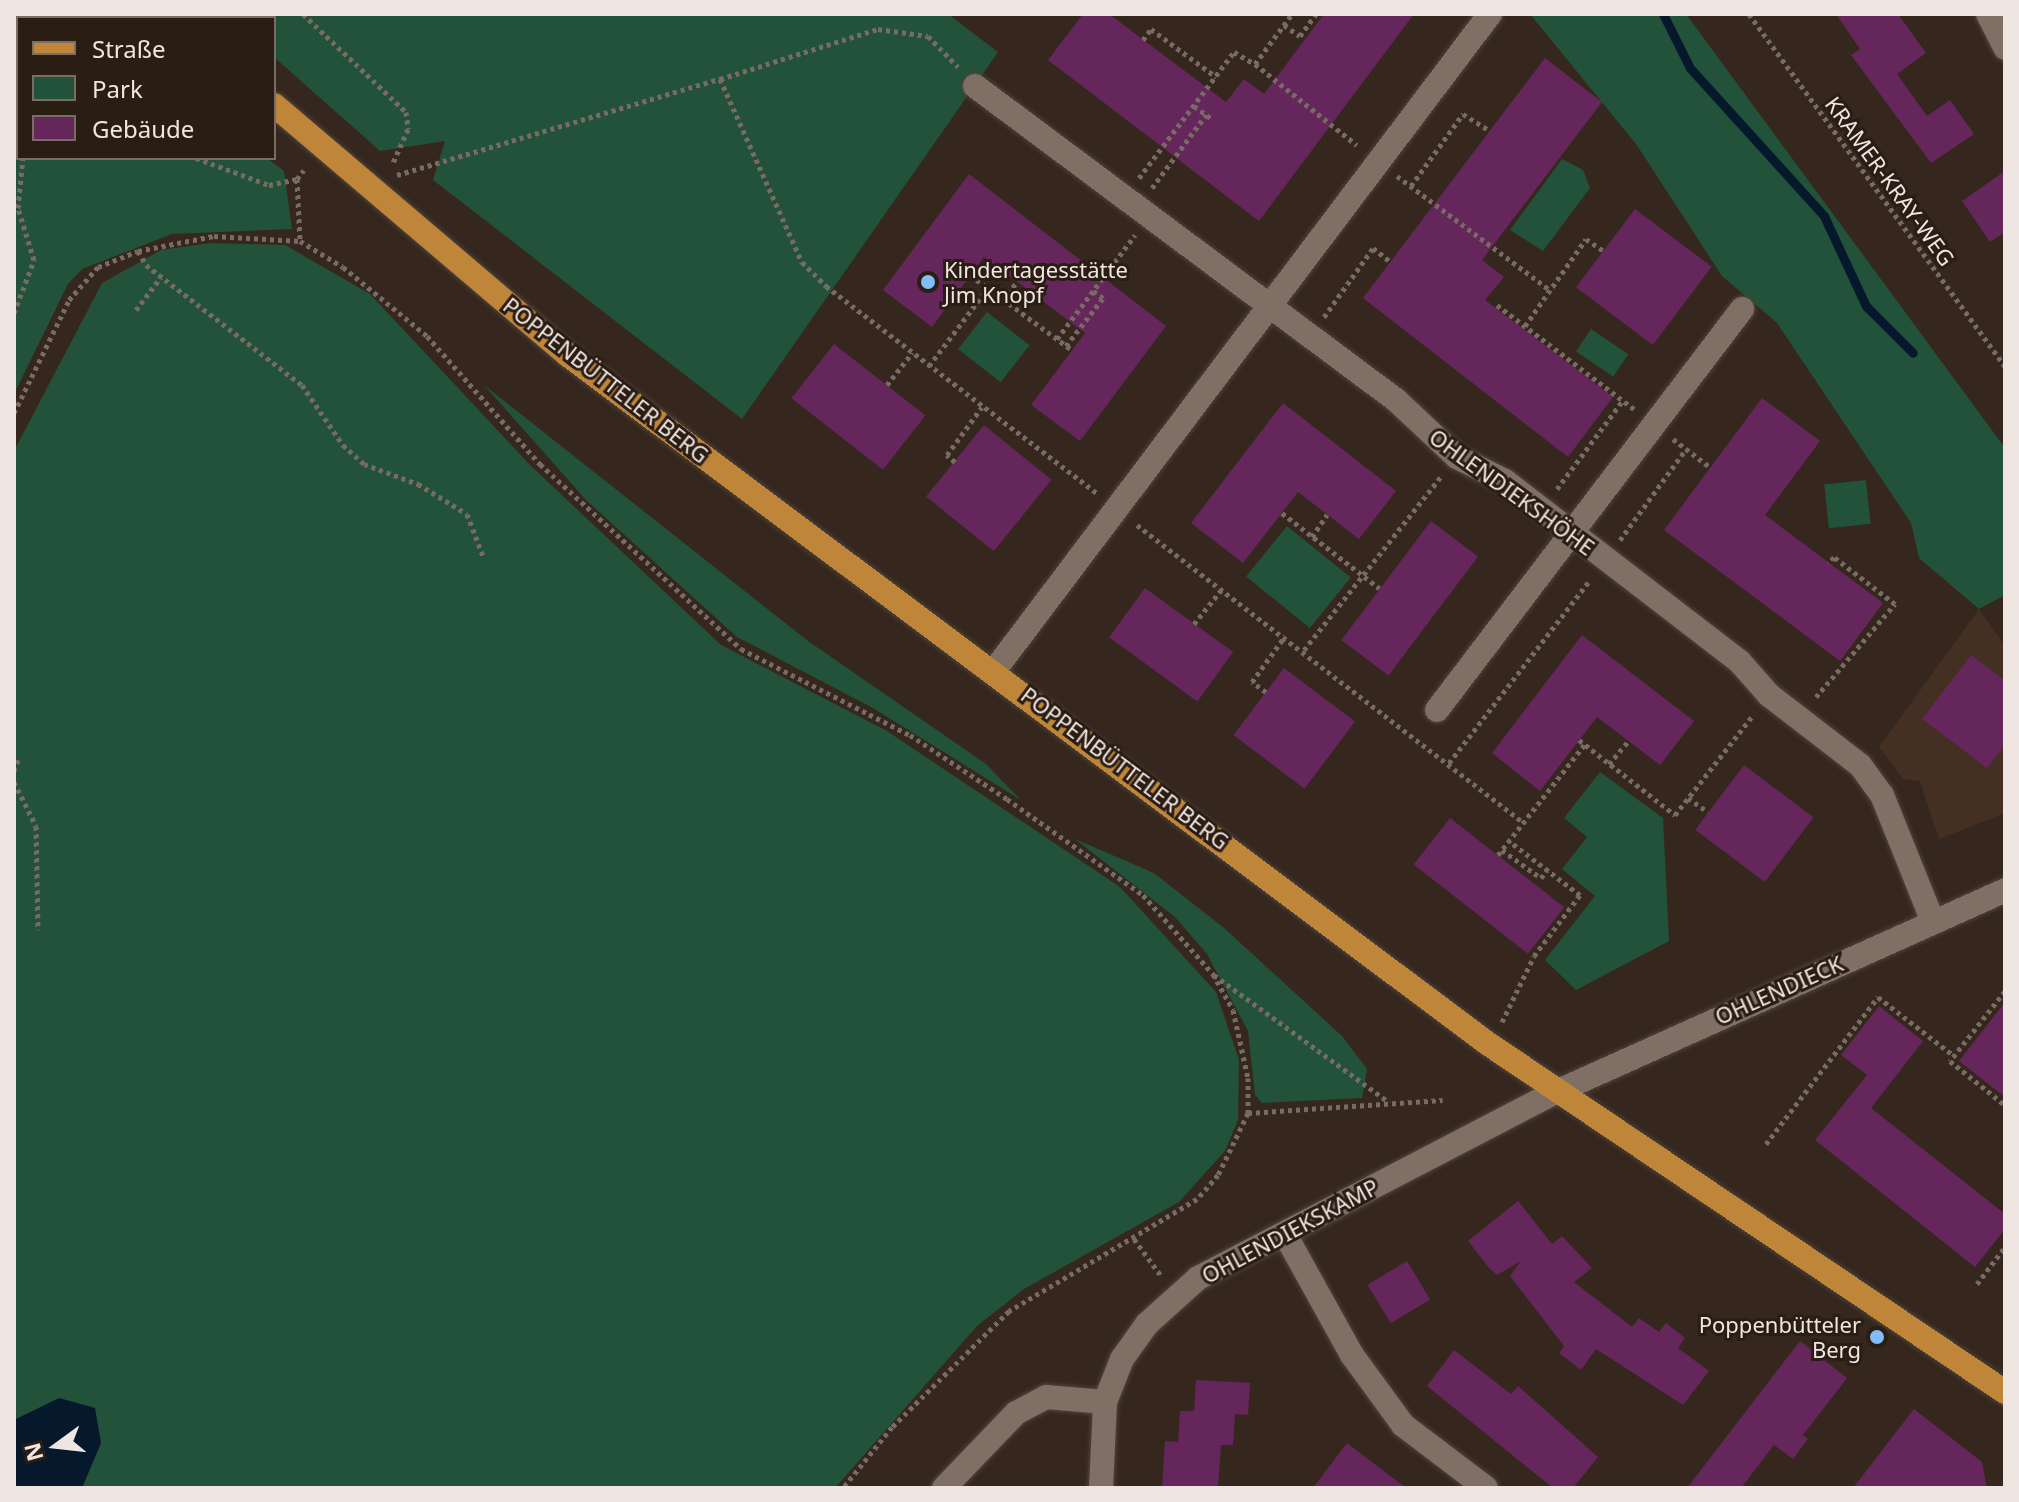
<!DOCTYPE html>
<meta charset="utf-8">
<style>
body{margin:0}
#map{position:relative;width:2019px;height:1502px;overflow:hidden;background:#35271e;font-family:"Noto Sans",sans-serif}
div>[style]{position:absolute}
[style*='--x']{left:calc(var(--x)*1px);top:calc(var(--y)*1px);width:calc(var(--w)*1px);rotate:calc(var(--a)*1deg)}
.built>*{inset:0;background:#433023}
.green>*{inset:0;background:#225239;transform-origin:0 0}
.water>*{inset:0;background:#06192c}
.stream>*{height:9px;margin:-4.5px;padding:0 4.5px;transform-origin:4.5px;border-radius:4.5px;background:#06192c}
.building>*{inset:0;background:#65265c;transform-origin:0 0}
.path>*{height:5px;margin-top:-2.5px;transform-origin:0;background:repeating-linear-gradient(90deg,#786b64 0 4px,transparent 0 8px)}
.roads{filter:drop-shadow(0 0 2px #4f433b) drop-shadow(0 0 2px #4f433b)}
.minor>*{height:24px;margin:-12px;padding:0 12px;transform-origin:12px;border-radius:12px;background:#806f65}
.major>*{height:24px;margin:-12px;padding:0 12px;transform-origin:12px;border-radius:12px;background:#bf8539}
.dots>*{width:22px;height:22px;translate:-50% -50%;box-sizing:border-box;border:4px solid #2a1d14;border-radius:50%}
span{translate:-50% -50%;white-space:nowrap;text-align:center;line-height:1.15;-webkit-text-stroke:6px #2a1d14;paint-order:stroke}
.street-label{font-size:22px;color:#f0e6e1}
.poi-label{font-size:22px;color:#f0e6e1}
.left{translate:0 -50%;text-align:left}
.right{translate:-100% -50%;text-align:right}
.frame{position:absolute;inset:0;border:16px solid #f0e6e1;pointer-events:none}
.legend{position:absolute;left:16px;top:16px;width:260px;height:144px;box-sizing:border-box;background:#2a1d14;border:2px solid #796d66;margin:0;padding:10px 14px;list-style:none;font-size:24px;color:#f0e6e1}
.legend li{display:flex;align-items:center;gap:16px;height:40px}
.legend b{width:40px;border:2px solid #796d66}
.north{position:absolute;left:16px;top:1406px;width:80px;height:80px;-webkit-text-stroke:6px #2a1d14;paint-order:stroke;rotate:255deg;font-size:22px;font-weight:700;line-height:32px;text-align:center;color:#f0e6e1}
.north::after{content:'';display:block;margin:auto;width:28px;height:36px;background:#f0e6e1;clip-path:polygon(50% 0,100% 100%,50% 72%,0 100%)}
</style>
<div id="map">
<div class="built">
<i style="clip-path:polygon(1979px 609px,2005px 646px,2005px 813px,1939px 839px,1920px 781px,1903px 779px,1879px 747px)"></i>
</div>
<div class="green">
<i style="clip-path:polygon(14px 14px,104px 18px,18px 18px,18px 158px,267px 158px,284px 171px,292px 229px,172px 234px,82px 269px,68px 284px,14px 394px)"></i>
<i style="clip-path:polygon(225px 14px,948px 14px,998px 52px,742px 419px,433px 180px,445px 141px,380px 151px,274px 57px,274px 18px)"></i>
<i style="clip-path:polygon(1530px 14px,1686px 14px,2005px 448px,2005px 595px,1979px 609px,1919px 558px,1911px 523px,1777px 323px,1722px 276px,1636px 144px)"></i>
<i style="clip-path:polygon(1562px 159px,1583px 170px,1590px 188px,1543px 251px,1510px 230px)"></i>
<i style="clip-path:polygon(210px 243px,285px 245px,370px 294px,531px 466px,721px 645px,887px 731px,1120px 887px,1216px 992px,1239px 1060px,1238px 1120px,1225px 1151px,1179px 1202px,1024px 1289px,977px 1326px,835px 1488px,14px 1488px,14px 451px,102px 283px,161px 250px)"></i>
<i style="left:987px;top:312px;width:54px;height:47px;rotate:38deg"></i>
<i style="left:1591px;top:329px;width:45px;height:27px;rotate:34deg"></i>
<i style="clip-path:polygon(484px 385px,808px 641px,986px 764px,1021px 800px,873px 708px,737px 637px,586px 500px)"></i>
<i style="left:1866px;top:480px;width:44px;height:42px;rotate:84deg"></i>
<i style="left:1287px;top:526px;width:82px;height:65px;rotate:39deg"></i>
<i style="clip-path:polygon(1600px 772px,1663px 818px,1669px 941px,1576px 990px,1545px 960px,1595px 896px,1562px 869px,1587px 837px,1564px 818px)"></i>
<i style="clip-path:polygon(1075px 839px,1154px 873px,1224px 928px,1342px 1036px,1367px 1069px,1362px 1098px,1262px 1103px,1255px 1095px,1248px 1031px,1207px 954px,1175px 917px)"></i>
</div>
<div class="water">
<i style="clip-path:polygon(59px 1398px,95px 1408px,101px 1443px,82px 1488px,14px 1488px,16px 1419px)"></i>
</div>
<div class="stream">
<i style="--x:1663;--y:14;--w:60;--a:63.4"></i>
<i style="--x:1690;--y:68;--w:200;--a:47.8"></i>
<i style="--x:1824;--y:216;--w:99;--a:65"></i>
<i style="--x:1866;--y:306;--w:66;--a:45"></i>
</div>
<div class="building">
<i style="clip-path:polygon(1083px 14px,1109px 14px,1226px 102px,1244px 79px,1264px 94px,1324px 14px,1414px 14px,1259px 221px,1048px 60px)"></i>
<i style="clip-path:polygon(1836px 14px,1898px 14px,1926px 53px,1897px 74px,1927px 116px,1950px 100px,1974px 134px,1931px 163px,1851px 55px,1860px 49px)"></i>
<i style="clip-path:polygon(1545px 58px,1602px 102px,1482px 260px,1504px 277px,1485px 300px,1613px 397px,1568px 457px,1363px 298px)"></i>
<i style="clip-path:polygon(2005px 171px,2005px 232px,1990px 242px,1962px 201px)"></i>
<i style="clip-path:polygon(969px 174px,1166px 326px,1080px 441px,1031px 405px,1085px 333px,984px 257px,932px 327px,883px 290px)"></i>
<i style="left:1635px;top:209px;width:96px;height:98px;rotate:37deg"></i>
<i style="left:834px;top:344px;width:116px;height:69px;rotate:38deg"></i>
<i style="clip-path:polygon(1762px 398px,1820px 441px,1765px 515px,1883px 603px,1840px 661px,1664px 530px)"></i>
<i style="clip-path:polygon(1283px 403px,1396px 491px,1359px 539px,1298px 492px,1243px 563px,1191px 523px)"></i>
<i style="left:984px;top:425px;width:87px;height:92px;rotate:39deg"></i>
<i style="left:1431px;top:521px;width:59px;height:149px;rotate:37deg"></i>
<i style="left:1145px;top:588px;width:109px;height:61px;rotate:36deg"></i>
<i style="clip-path:polygon(1582px 635px,1694px 721px,1660px 765px,1597px 717px,1540px 791px,1492px 753px)"></i>
<i style="clip-path:polygon(1971px 655px,2005px 681px,2005px 745px,1987px 768px,1922px 719px)"></i>
<i style="left:1284px;top:668px;width:89px;height:84px;rotate:37deg"></i>
<i style="left:1744px;top:765px;width:87px;height:81px;rotate:37deg"></i>
<i style="left:1450px;top:818px;width:145px;height:59px;rotate:38deg"></i>
<i style="clip-path:polygon(2005px 1002px,2005px 1097px,1959px 1061px)"></i>
<i style="clip-path:polygon(1879px 1006px,1923px 1041px,1871px 1108px,2005px 1214px,2005px 1229px,1975px 1267px,1815px 1140px,1867px 1075px,1841px 1055px)"></i>
<i style="clip-path:polygon(1518px 1201px,1552px 1244px,1562px 1236px,1592px 1268px,1574px 1282px,1632px 1327px,1639px 1318px,1659px 1332px,1666px 1323px,1685px 1338px,1678px 1348px,1709px 1371px,1683px 1405px,1596px 1349px,1581px 1370px,1559px 1353px,1564px 1346px,1510px 1276px,1521px 1261px,1497px 1275px,1489px 1268px,1468px 1241px)"></i>
<i style="left:1407px;top:1261px;width:45px;height:46px;rotate:59deg"></i>
<i style="clip-path:polygon(1800px 1341px,1847px 1378px,1803px 1435px,1808px 1439px,1793px 1459px,1774px 1445px,1741px 1488px,1687px 1488px)"></i>
<i style="clip-path:polygon(1454px 1350px,1511px 1394px,1518px 1386px,1598px 1457px,1573px 1488px,1553px 1488px,1427px 1386px)"></i>
<i style="clip-path:polygon(1196px 1380px,1250px 1383px,1248px 1415px,1235px 1414px,1233px 1445px,1221px 1445px,1218px 1488px,1162px 1488px,1165px 1441px,1178px 1442px,1180px 1411px,1194px 1411px)"></i>
<i style="clip-path:polygon(1914px 1409px,1982px 1462px,1987px 1488px,1853px 1488px)"></i>
<i style="clip-path:polygon(1347px 1443px,1406px 1488px,1313px 1488px)"></i>
</div>
<div class="path">
<i style="--x:303;--y:14;--w:142;--a:43.6"></i>
<i style="--x:406;--y:112;--w:17;--a:83"></i>
<i style="--x:408;--y:129;--w:39;--a:114"></i>
<i style="--x:1749;--y:14;--w:436;--a:54"></i>
<i style="--x:57;--y:18;--w:10;--a:-24"></i>
<i style="--x:87;--y:18;--w:5;--a:-53"></i>
<i style="--x:1284;--y:25;--w:19;--a:35"></i>
<i style="--x:1300;--y:36;--w:27;--a:-54"></i>
<i style="--x:14;--y:37;--w:4;--a:-27"></i>
<i style="--x:1143;--y:40;--w:14;--a:-54"></i>
<i style="--x:1151;--y:29;--w:81;--a:36.4"></i>
<i style="--x:14;--y:50;--w:4;--a:14"></i>
<i style="--x:1255;--y:64;--w:130;--a:38.5"></i>
<i style="--x:720;--y:79;--w:166;--a:-17.6"></i>
<i style="--x:878;--y:29;--w:50;--a:8"></i>
<i style="--x:928;--y:36;--w:43;--a:45.9"></i>
<i style="--x:1194;--y:106;--w:22;--a:36"></i>
<i style="--x:196;--y:158;--w:78;--a:20.3"></i>
<i style="--x:269;--y:185;--w:29;--a:-12"></i>
<i style="--x:297;--y:179;--w:11;--a:-52"></i>
<i style="--x:397;--y:175;--w:337;--a:-16.6"></i>
<i style="--x:720;--y:79;--w:201;--a:65.9"></i>
<i style="--x:802;--y:262;--w:34;--a:45"></i>
<i style="--x:826;--y:286;--w:342;--a:37.4"></i>
<i style="--x:1397;--y:176;--w:191;--a:36.7"></i>
<i style="--x:1139;--y:178;--w:158;--a:-53"></i>
<i style="--x:1234;--y:52;--w:24;--a:30"></i>
<i style="--x:1255;--y:64;--w:62;--a:-53.5"></i>
<i style="--x:297;--y:179;--w:62;--a:87.2"></i>
<i style="--x:1411;--y:186;--w:89;--a:-54.2"></i>
<i style="--x:1463;--y:114;--w:32;--a:32"></i>
<i style="--x:1152;--y:188;--w:91;--a:-53.5"></i>
<i style="--x:138;--y:251;--w:16;--a:60"></i>
<i style="--x:146;--y:265;--w:197;--a:37.6"></i>
<i style="--x:302;--y:385;--w:73;--a:55.7"></i>
<i style="--x:343;--y:445;--w:28;--a:42"></i>
<i style="--x:364;--y:464;--w:58;--a:20.3"></i>
<i style="--x:418;--y:484;--w:57;--a:31.5"></i>
<i style="--x:467;--y:514;--w:45;--a:69.1"></i>
<i style="--x:970;--y:275;--w:127;--a:36.3"></i>
<i style="--x:1003;--y:300;--w:23;--a:-52"></i>
<i style="--x:1497;--y:305;--w:172;--a:37.2"></i>
<i style="--x:136;--y:310;--w:41;--a:-52.9"></i>
<i style="--x:14;--y:313;--w:57;--a:-69.3"></i>
<i style="--x:34;--y:260;--w:54;--a:-107.1"></i>
<i style="--x:18;--y:208;--w:50;--a:-84.3"></i>
<i style="--x:1324;--y:317;--w:85;--a:-54.6"></i>
<i style="--x:1373;--y:248;--w:23;--a:38"></i>
<i style="--x:1525;--y:326;--w:106;--a:-55"></i>
<i style="--x:1586;--y:239;--w:22;--a:34"></i>
<i style="--x:1057;--y:339;--w:130;--a:-53.1"></i>
<i style="--x:1066;--y:346;--w:61;--a:-52.4"></i>
<i style="--x:1103;--y:298;--w:12;--a:-145"></i>
<i style="--x:929;--y:366;--w:98;--a:-52.9"></i>
<i style="--x:887;--y:385;--w:41;--a:-52"></i>
<i style="--x:14;--y:413;--w:126;--a:-64"></i>
<i style="--x:69;--y:300;--w:44;--a:-48.7"></i>
<i style="--x:98;--y:267;--w:43;--a:-21.8"></i>
<i style="--x:138;--y:251;--w:77;--a:-11.2"></i>
<i style="--x:214;--y:236;--w:86;--a:3.3"></i>
<i style="--x:300;--y:241;--w:50;--a:31.2"></i>
<i style="--x:343;--y:267;--w:109;--a:39.4"></i>
<i style="--x:427;--y:336;--w:171;--a:48.6"></i>
<i style="--x:540;--y:464;--w:273;--a:42.6"></i>
<i style="--x:741;--y:649;--w:190;--a:27"></i>
<i style="--x:910;--y:735;--w:116;--a:33.4"></i>
<i style="--x:1007;--y:799;--w:166;--a:35.2"></i>
<i style="--x:1143;--y:895;--w:106;--a:48.5"></i>
<i style="--x:1213;--y:974;--w:41;--a:60.9"></i>
<i style="--x:1233;--y:1010;--w:70;--a:77.6"></i>
<i style="--x:1248;--y:1078;--w:35;--a:90"></i>
<i style="--x:1248;--y:1113;--w:69;--a:115.8"></i>
<i style="--x:1218;--y:1175;--w:32;--a:131"></i>
<i style="--x:1197;--y:1199;--w:219;--a:149.2"></i>
<i style="--x:1009;--y:1311;--w:165;--a:135.2"></i>
<i style="--x:892;--y:1427;--w:78;--a:128.8"></i>
<i style="--x:1673;--y:439;--w:48;--a:37.3"></i>
<i style="--x:955;--y:462;--w:11;--a:-139"></i>
<i style="--x:947;--y:455;--w:59;--a:-53.9"></i>
<i style="--x:1557;--y:489;--w:111;--a:-53.4"></i>
<i style="--x:1282;--y:513;--w:123;--a:37.7"></i>
<i style="--x:1137;--y:525;--w:487;--a:37.6"></i>
<i style="--x:1312;--y:537;--w:27;--a:-56"></i>
<i style="--x:1620;--y:540;--w:112;--a:-54"></i>
<i style="--x:1194;--y:624;--w:45;--a:-51.3"></i>
<i style="--x:1304;--y:650;--w:223;--a:-51.7"></i>
<i style="--x:1266;--y:692;--w:17;--a:-144"></i>
<i style="--x:1252;--y:682;--w:57;--a:-54.3"></i>
<i style="--x:1816;--y:697;--w:122;--a:-49.7"></i>
<i style="--x:1895;--y:604;--w:77;--a:-142.4"></i>
<i style="--x:1834;--y:557;--w:8;--a:130"></i>
<i style="--x:1579;--y:740;--w:122;--a:38"></i>
<i style="--x:1675;--y:815;--w:127;--a:-52"></i>
<i style="--x:1449;--y:763;--w:231;--a:-52.4"></i>
<i style="--x:1609;--y:764;--w:30;--a:-50"></i>
<i style="--x:14;--y:771;--w:12;--a:-70"></i>
<i style="--x:14;--y:782;--w:49;--a:63.4"></i>
<i style="--x:36;--y:826;--w:104;--a:88.9"></i>
<i style="--x:1688;--y:798;--w:24;--a:35"></i>
<i style="--x:1502;--y:850;--w:48;--a:35.7"></i>
<i style="--x:1541;--y:878;--w:10;--a:-53"></i>
<i style="--x:1498;--y:855;--w:141;--a:-51.9"></i>
<i style="--x:1214;--y:975;--w:216;--a:36"></i>
<i style="--x:2005;--y:991;--w:89;--a:128.2"></i>
<i style="--x:1950;--y:1061;--w:70;--a:38.7"></i>
<i style="--x:1502;--y:1022;--w:73;--a:-64.1"></i>
<i style="--x:1534;--y:956;--w:76;--a:-53"></i>
<i style="--x:1580;--y:895;--w:89;--a:-142.7"></i>
<i style="--x:1248;--y:1113;--w:195;--a:-3.8"></i>
<i style="--x:1766;--y:1144;--w:185;--a:-52.7"></i>
<i style="--x:1878;--y:997;--w:96;--a:37.8"></i>
<i style="--x:1134;--y:1239;--w:47;--a:53.6"></i>
<i style="--x:1977;--y:1284;--w:46;--a:-52.9"></i>
</div>
<div class="roads">
<div class="minor">
<i style="--x:1988;--y:14;--w:38;--a:63"></i>
<i style="--x:975;--y:86;--w:525;--a:36.72"></i>
<i style="--x:1396;--y:400;--w:83;--a:43.1"></i>
<i style="--x:1457;--y:457;--w:54;--a:26.6"></i>
<i style="--x:1505;--y:481;--w:295;--a:37.6"></i>
<i style="--x:1739;--y:661;--w:45;--a:48.6"></i>
<i style="--x:1769;--y:695;--w:115;--a:37.6"></i>
<i style="--x:1860;--y:765;--w:37;--a:54"></i>
<i style="--x:1882;--y:795;--w:137;--a:68.1"></i>
<i style="--x:994;--y:671;--w:823;--a:-52.95"></i>
<i style="--x:1437;--y:710;--w:504;--a:-52.74"></i>
<i style="--x:1286;--y:1236;--w:136;--a:61"></i>
<i style="--x:1352;--y:1355;--w:87;--a:53.9"></i>
<i style="--x:1403;--y:1425;--w:104;--a:37.2"></i>
<i style="--x:944;--y:1488;--w:104;--a:-46.2"></i>
<i style="--x:1016;--y:1413;--w:34;--a:-28"></i>
<i style="--x:1046;--y:1397;--w:59;--a:4.8"></i>
<i style="--x:1101;--y:1488;--w:86;--a:-87.3"></i>
<i style="--x:1105;--y:1402;--w:46;--a:-68.4"></i>
<i style="--x:1122;--y:1359;--w:43;--a:-54.5"></i>
<i style="--x:1147;--y:1324;--w:69;--a:-42"></i>
<i style="--x:1198;--y:1278;--w:401;--a:-27.5"></i>
<i style="--x:1554;--y:1093;--w:495;--a:-24.2"></i>
</div>
<div class="major">
<i style="--x:173;--y:14;--w:6;--a:39"></i>
<i style="--x:274;--y:105;--w:386;--a:40.4"></i>
<i style="--x:568;--y:355;--w:1148;--a:36.82"></i>
<i style="--x:1487;--y:1043;--w:625;--a:33.97"></i>
</div>
</div>
<div class="dots">
<i style="left:928px;top:282px;background:#83bcfb"></i>
<i style="left:1877px;top:1337px;background:#83bcfb"></i>
</div>
<div class="street-label">
<span style="left:1890px;top:181px;rotate:54deg">KRAMER-KRAY-WEG</span>
<span style="left:606px;top:380px;rotate:38deg">POPPENBÜTTELER BERG</span>
<span style="left:1512px;top:492px;rotate:36deg">OHLENDIEKSHÖHE</span>
<span style="left:1125px;top:768px;rotate:37deg">POPPENBÜTTELER BERG</span>
<span style="left:1779px;top:990px;rotate:-24deg">OHLENDIECK</span>
<span style="left:1290px;top:1231px;rotate:-28deg">OHLENDIEKSKAMP</span>
</div>
<div class="poi-label">
<span class="left" style="left:944px;top:282px">Kindertagesstätte<br>Jim Knopf</span>
<span class="right" style="left:1861px;top:1337px">Poppenbütteler<br>Berg</span>
</div>
<div class="frame"></div>
<ul class="legend">
<li><b style="height:10px;background:#bf8539"></b>Straße</li>
<li><b style="height:22px;background:#225239"></b>Park</li>
<li><b style="height:22px;background:#65265c"></b>Gebäude</li>
</ul>
<div class="north">N</div>
</div>
